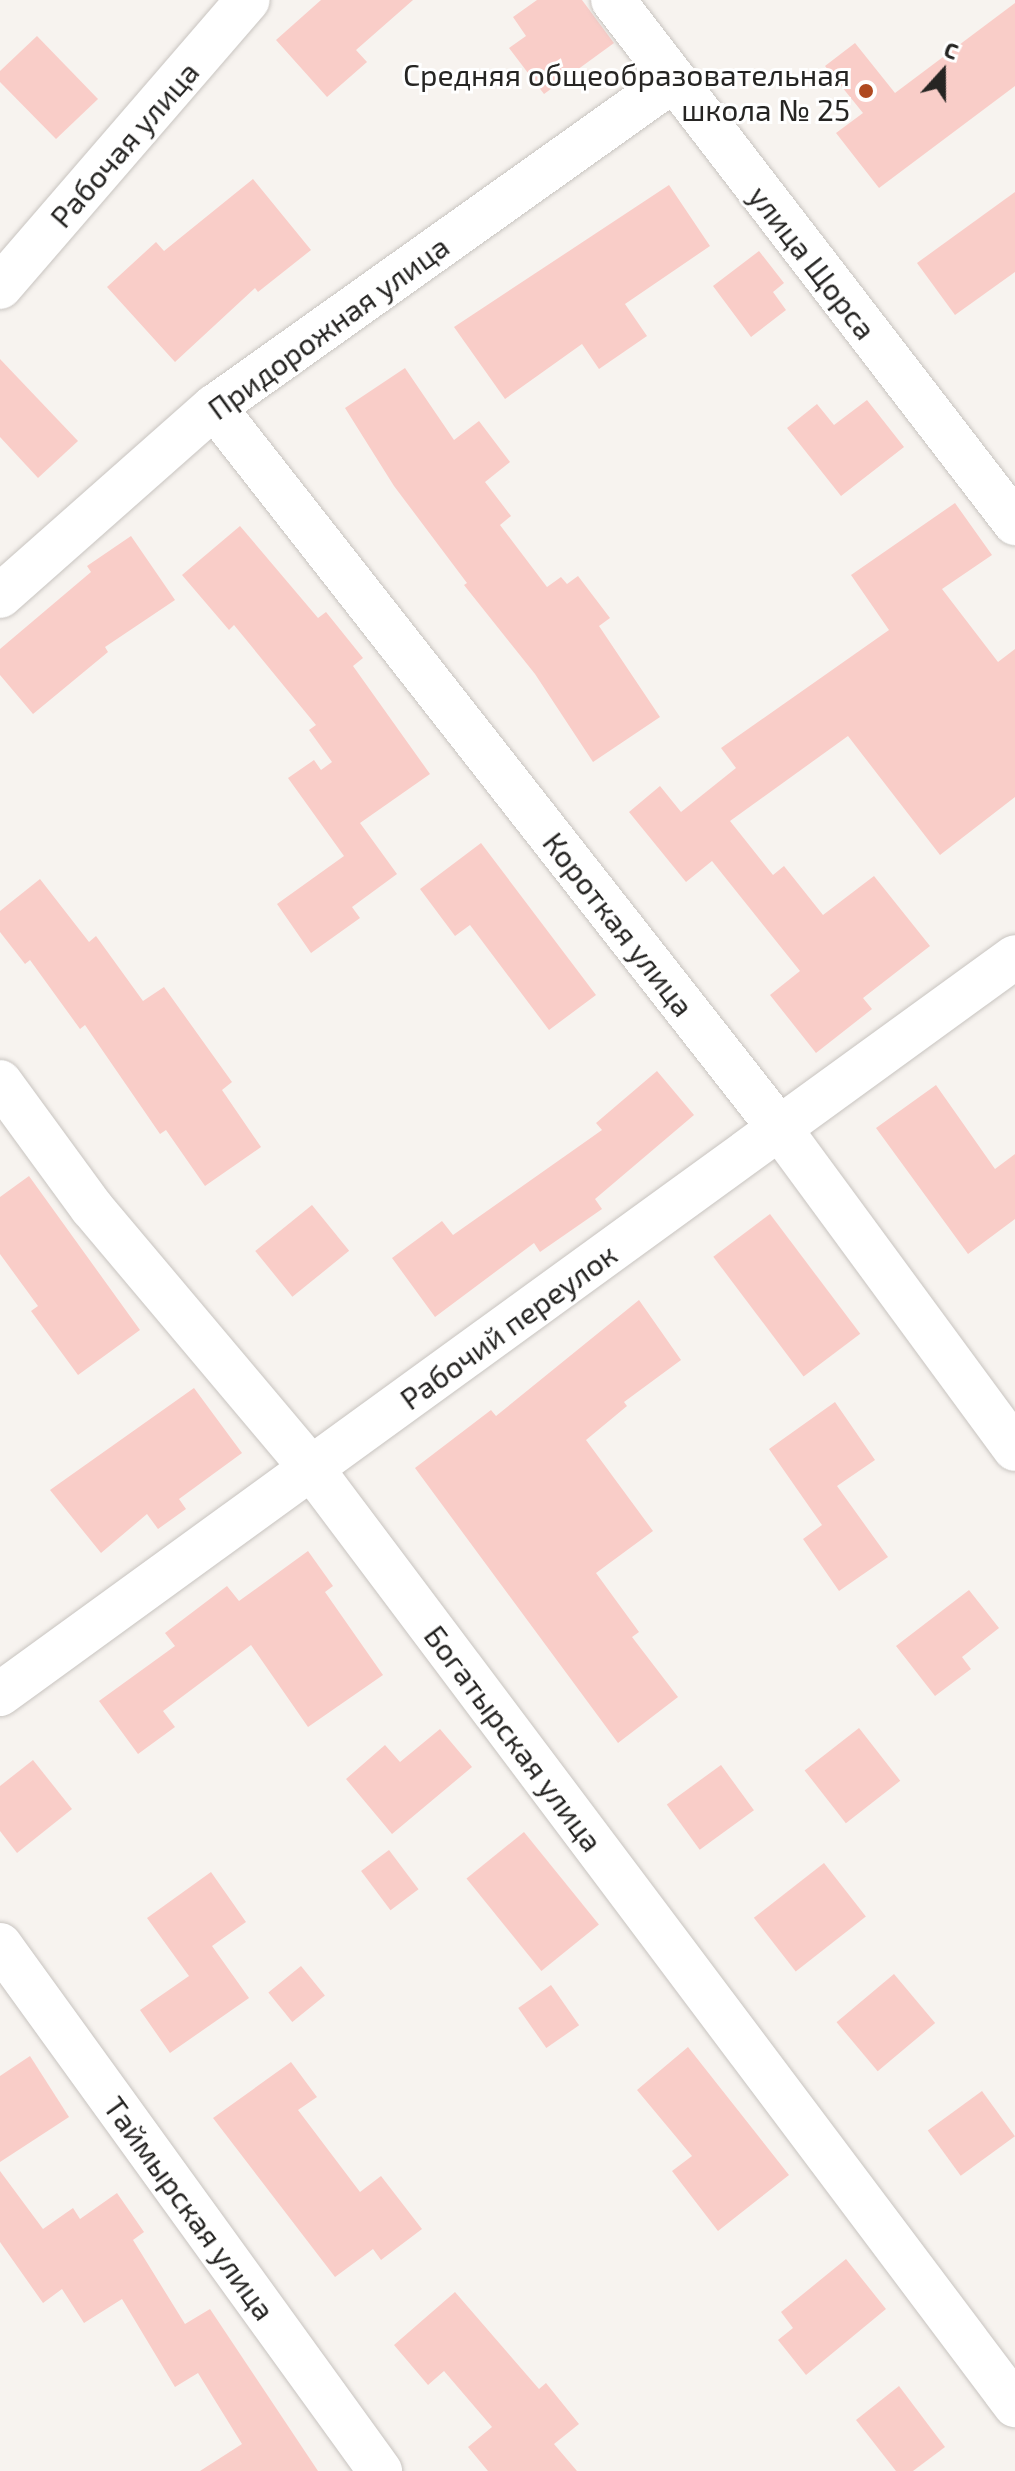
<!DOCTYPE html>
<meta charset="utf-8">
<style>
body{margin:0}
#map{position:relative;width:1015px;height:2471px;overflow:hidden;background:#f7f3ef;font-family:"Exo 2",sans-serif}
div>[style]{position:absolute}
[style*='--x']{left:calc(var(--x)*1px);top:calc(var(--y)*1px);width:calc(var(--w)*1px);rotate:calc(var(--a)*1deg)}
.building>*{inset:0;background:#f9cdc8;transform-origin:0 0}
.roads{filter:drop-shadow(0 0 2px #c8c4c0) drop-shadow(0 0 2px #c8c4c0)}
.minor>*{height:44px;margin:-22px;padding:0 22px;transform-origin:22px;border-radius:22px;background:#fff}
.dots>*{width:22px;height:22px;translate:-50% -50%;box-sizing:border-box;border:4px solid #fff;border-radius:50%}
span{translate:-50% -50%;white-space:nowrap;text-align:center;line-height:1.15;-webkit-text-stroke:6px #fff;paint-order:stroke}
.poi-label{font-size:30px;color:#262523}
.right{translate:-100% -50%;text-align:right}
.street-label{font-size:30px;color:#262523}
.north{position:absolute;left:903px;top:32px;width:80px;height:80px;-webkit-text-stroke:6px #fff;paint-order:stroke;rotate:21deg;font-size:22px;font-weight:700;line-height:32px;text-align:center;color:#262523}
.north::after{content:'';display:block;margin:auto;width:28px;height:36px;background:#262523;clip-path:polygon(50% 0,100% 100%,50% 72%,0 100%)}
</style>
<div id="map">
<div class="building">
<i style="clip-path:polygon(321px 0,413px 0,356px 50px,367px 62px,327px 97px,276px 40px)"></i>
<i style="clip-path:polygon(537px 0,582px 0,614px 43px,544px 94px,509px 48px,526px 36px,513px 17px)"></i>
<i style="clip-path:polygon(1015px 3px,1015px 86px,879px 188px,836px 133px,863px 113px,825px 66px,855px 43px,895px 93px)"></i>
<i style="clip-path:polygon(37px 36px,98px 99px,56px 139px,0 82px,0 71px)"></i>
<i style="clip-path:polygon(253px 179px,311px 250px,258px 292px,255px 288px,175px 362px,107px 287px,156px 242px,164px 251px)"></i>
<i style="clip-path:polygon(669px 185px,710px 246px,625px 304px,647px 336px,599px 369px,582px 344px,505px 399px,454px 327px)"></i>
<i style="clip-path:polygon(1015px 192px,1015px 272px,955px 315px,917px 263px)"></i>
<i style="clip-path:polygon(759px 251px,784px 283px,773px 292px,786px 310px,751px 337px,713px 286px)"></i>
<i style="clip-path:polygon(0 359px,78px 441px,38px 478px,0 437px)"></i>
<i style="clip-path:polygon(405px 368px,454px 440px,479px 421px,510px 462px,485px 482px,511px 516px,500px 525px,547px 587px,561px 577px,567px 584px,578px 576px,610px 618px,599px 626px,660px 717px,593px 762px,535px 674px,464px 585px,467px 583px,394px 486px,345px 408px)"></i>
<i style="clip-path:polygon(867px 400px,904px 447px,841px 496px,787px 428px,817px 404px,834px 425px)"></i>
<i style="clip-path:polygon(955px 503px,992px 555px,942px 589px,998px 662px,1015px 649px,1015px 797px,940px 855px,848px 736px,730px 821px,773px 875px,784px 866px,823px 915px,874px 876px,930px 946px,863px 998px,872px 1009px,816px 1053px,770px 995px,800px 971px,712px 861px,686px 882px,629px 812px,660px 786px,681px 812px,736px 768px,721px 748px,889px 630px,851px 575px)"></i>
<i style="clip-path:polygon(240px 526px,318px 618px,326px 612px,363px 658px,353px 666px,430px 774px,360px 823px,397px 874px,352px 907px,360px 918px,311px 953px,277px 904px,344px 856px,288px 778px,314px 760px,321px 770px,332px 762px,309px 730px,316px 725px,234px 625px,229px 630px,182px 575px)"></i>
<i style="clip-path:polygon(131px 536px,175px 600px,105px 647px,108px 652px,33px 714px,0 675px,0 649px,91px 572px,87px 566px)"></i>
<i style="clip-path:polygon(481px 843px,596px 995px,549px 1030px,470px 925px,455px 936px,420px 889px)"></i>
<i style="clip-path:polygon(40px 879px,89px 942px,96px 936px,143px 1001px,164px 987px,232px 1082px,222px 1090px,261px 1147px,205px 1186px,166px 1130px,160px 1134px,85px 1025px,80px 1029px,30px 960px,25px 964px,0 932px,0 911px)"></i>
<i style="clip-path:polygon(657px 1071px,694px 1115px,595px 1199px,602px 1209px,540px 1252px,534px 1243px,435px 1317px,392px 1258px,442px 1221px,453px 1235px,602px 1130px,596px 1123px)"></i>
<i style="clip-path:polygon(936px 1085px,995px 1169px,1015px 1154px,1015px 1219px,968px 1254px,876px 1128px)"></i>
<i style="clip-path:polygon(29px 1176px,140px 1330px,78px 1375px,31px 1311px,38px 1306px,0 1254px,0 1197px)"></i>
<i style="left:312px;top:1205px;width:59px;height:73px;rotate:51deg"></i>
<i style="left:770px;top:1214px;width:150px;height:71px;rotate:53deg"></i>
<i style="clip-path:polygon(639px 1300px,681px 1360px,624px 1402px,627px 1406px,586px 1440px,653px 1531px,596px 1573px,639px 1632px,632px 1637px,678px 1697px,618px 1743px,415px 1468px,491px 1410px,496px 1416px)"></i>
<i style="clip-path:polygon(194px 1388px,242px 1453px,179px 1499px,186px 1509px,158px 1529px,147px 1514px,101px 1553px,50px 1490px)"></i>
<i style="clip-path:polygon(835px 1402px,875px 1460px,837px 1486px,888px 1557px,839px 1591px,803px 1539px,822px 1525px,769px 1449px)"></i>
<i style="clip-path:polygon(308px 1551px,333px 1586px,325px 1592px,383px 1675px,308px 1727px,251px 1645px,163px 1711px,175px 1727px,138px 1754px,99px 1701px,175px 1646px,165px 1633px,227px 1586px,239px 1601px)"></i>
<i style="clip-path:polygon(969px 1590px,999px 1628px,962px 1657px,971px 1669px,935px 1696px,896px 1646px)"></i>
<i style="left:859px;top:1728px;width:67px;height:69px;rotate:52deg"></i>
<i style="clip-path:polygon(440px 1729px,472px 1767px,392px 1834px,346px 1779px,385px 1745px,400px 1762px)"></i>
<i style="clip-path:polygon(33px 1760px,72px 1809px,17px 1853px,0 1831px,0 1786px)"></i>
<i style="left:721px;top:1765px;width:56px;height:67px;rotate:54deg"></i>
<i style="left:524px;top:1832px;width:119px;height:74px;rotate:51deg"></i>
<i style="left:389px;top:1850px;width:49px;height:35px;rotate:53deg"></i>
<i style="left:824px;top:1863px;width:68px;height:89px;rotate:52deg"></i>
<i style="clip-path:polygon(211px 1872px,246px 1922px,212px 1946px,249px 1998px,170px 2053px,140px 2010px,189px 1976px,147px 1918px)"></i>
<i style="left:301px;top:1966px;width:38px;height:42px;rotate:51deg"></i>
<i style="left:894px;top:1974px;width:64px;height:75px;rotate:50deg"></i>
<i style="left:551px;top:1985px;width:49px;height:40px;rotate:55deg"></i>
<i style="clip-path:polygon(688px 2047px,789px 2175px,718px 2231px,672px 2171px,692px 2156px,637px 2090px)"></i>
<i style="clip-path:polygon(30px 2056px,69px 2117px,0 2162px,0 2076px)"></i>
<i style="clip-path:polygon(291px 2062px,317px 2097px,298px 2110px,360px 2192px,381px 2176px,422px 2229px,381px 2260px,373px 2249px,335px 2277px,213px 2118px)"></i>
<i style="left:982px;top:2091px;width:56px;height:67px;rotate:54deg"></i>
<i style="clip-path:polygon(0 2171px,43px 2229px,73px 2208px,80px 2219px,117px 2193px,144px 2232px,133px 2240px,185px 2324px,210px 2309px,318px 2471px,200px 2471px,242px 2444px,198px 2373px,175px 2387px,122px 2299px,84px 2323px,62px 2289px,43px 2303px,0 2242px)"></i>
<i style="clip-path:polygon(846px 2259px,886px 2309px,806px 2375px,778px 2340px,793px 2328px,781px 2312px)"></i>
<i style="clip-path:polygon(455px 2292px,539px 2389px,546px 2383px,579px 2424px,554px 2444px,577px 2471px,488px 2471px,468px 2447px,492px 2427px,444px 2371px,428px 2385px,394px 2345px)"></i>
<i style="clip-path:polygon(899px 2386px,945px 2447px,913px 2471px,896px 2471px,856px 2420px)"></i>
</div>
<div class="roads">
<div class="minor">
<i style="--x:613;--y:0;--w:660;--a:52.45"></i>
<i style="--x:0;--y:287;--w:379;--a:-49.2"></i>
<i style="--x:214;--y:407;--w:917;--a:51.91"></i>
<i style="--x:780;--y:1129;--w:397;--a:53.7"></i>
<i style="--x:0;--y:596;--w:286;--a:-41.5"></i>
<i style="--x:214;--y:407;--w:562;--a:-35.44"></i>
<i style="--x:0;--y:1082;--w:156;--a:53.9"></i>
<i style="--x:92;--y:1208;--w:341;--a:49.9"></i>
<i style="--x:312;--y:1469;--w:1171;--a:53.09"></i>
<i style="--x:0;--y:1694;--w:1254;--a:-35.98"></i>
<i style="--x:0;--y:1945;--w:649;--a:54.15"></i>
</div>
</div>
<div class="dots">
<i style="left:866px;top:91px;background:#af4920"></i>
</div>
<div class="poi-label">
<span class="right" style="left:850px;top:91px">Средняя общеобразовательная<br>школа № 25</span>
</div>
<div class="street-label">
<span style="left:124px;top:144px;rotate:-49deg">Рабочая улица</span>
<span style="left:813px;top:262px;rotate:52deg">улица Щорса</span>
<span style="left:328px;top:327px;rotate:-36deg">Придорожная улица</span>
<span style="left:619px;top:924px;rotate:52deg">Короткая улица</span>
<span style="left:508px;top:1326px;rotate:-36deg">Рабочий переулок</span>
<span style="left:514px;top:1738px;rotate:53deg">Богатырская улица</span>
<span style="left:190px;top:2208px;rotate:54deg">Таймырская улица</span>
</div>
<div class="north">С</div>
</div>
